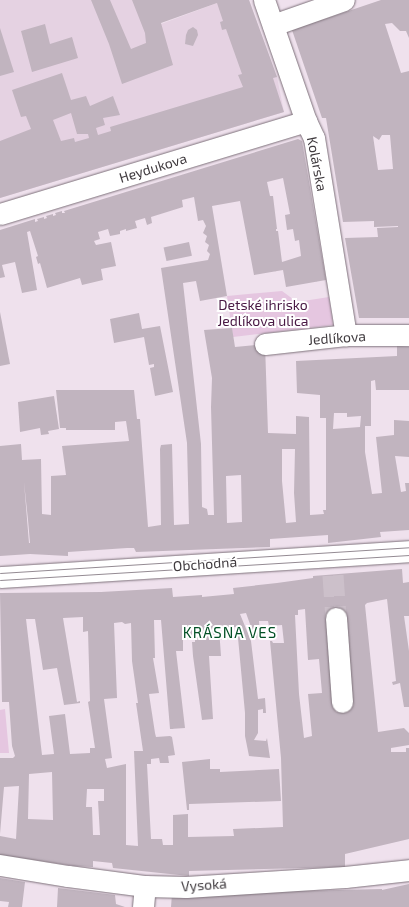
<!DOCTYPE html>
<meta charset="utf-8">
<style>
body{margin:0}
#map{position:relative;width:409px;height:907px;overflow:hidden;background:#efe1ed;font-family:"Exo 2",sans-serif}
div>[style]{position:absolute}
[style*='--x']{left:calc(var(--x)*1px);top:calc(var(--y)*1px);width:calc(var(--w)*1px);rotate:calc(var(--a)*1deg)}
.built>*{inset:0;background:#e5d2e2}
.green>*{inset:0;background:#e5c6e0}
.building>*{inset:0;background:#c1b4bf;transform-origin:0 0}
.minor-tunnel>*{height:21px;margin-top:-10.5px;transform-origin:0;background:repeating-linear-gradient(90deg,#ccc0ca 0 21px,transparent 0 31px)}
.roads{filter:drop-shadow(0 0 1px #7d717a) drop-shadow(0 0 1px #7d717a)}
.minor>*{height:21px;margin:-10.5px;padding:0 10.5px;transform-origin:10.5px;border-radius:10.5px;background:#fff}
.tram>*{height:1px;margin:-0.5px;padding:0 0.5px;transform-origin:0.5px;border-radius:0.5px;background:#948b93}
span{translate:-50% -50%;white-space:nowrap;text-align:center;line-height:1.15;-webkit-text-stroke:4px #fff;paint-order:stroke}
.street-label{font-size:14px;color:#403b3f}
.park-label{font-size:14px;color:#491944}
.neighbourhood-label{font-size:15px;color:#025025;letter-spacing:1px}
</style>
<div id="map">
<div class="built">
<i style="clip-path:polygon(0 0,151px 0,161px 24px,217px 3px,249px 0,277px 77px,284px 112px,0 198px)"></i>
</div>
<div class="green">
<i style="clip-path:polygon(282px 291px,297px 302px,329px 297px,333px 325px,233px 337px,227px 296px)"></i>
<i style="clip-path:polygon(5px 709px,9px 753px,0 753px,0 710px)"></i>
</div>
<div class="building">
<i style="clip-path:polygon(evenodd,91px 0,110px 0,131px 49px,146px 43px,145px 33px,132px 0,249px 0,277px 77px,273px 78px,284px 112px,0 198px,0 141px,31px 129px,26px 116px,21px 117px,12px 90px,62px 73px,71px 100px,86px 96px,90px 106px,113px 96px,120px 115px,103px 118px,105px 125px,96px 128px,98px 135px,111px 131px,110px 127px,243px 87px,238px 75px,242px 74px,226px 29px,222px 30px,220px 22px,223px 21px,217px 3px,161px 23px,173px 65px,122px 84px,109px 44px,91px 0,71px 113px,77px 134px,88px 134px,89px 138px,75px 142px,74px 138px,61px 141px,53px 120px,71px 113px)"></i>
<i style="clip-path:polygon(evenodd,381px 0,409px 0,409px 38px,406px 31px,400px 31px,392px 23px,385px 24px,401px 73px,409px 71px,409px 318px,359px 318px,345px 238px,378px 237px,377px 228px,398px 227px,398px 226px,374px 227px,374px 221px,343px 222px,326px 118px,322px 118px,292px 30px,381px 0,382px 135px,390px 135px,393px 169px,378px 170px,373px 136px,379px 140px,382px 135px)"></i>
<i style="clip-path:polygon(45px 24px,50px 44px,72px 37px,78px 58px,32px 72px,21px 31px)"></i>
<i style="clip-path:polygon(193px 27px,197px 30px,198px 35px,193px 46px,185px 44px,186px 35px,188px 30px)"></i>
<i style="clip-path:polygon(0 28px,14px 72px,0 76px)"></i>
<i style="clip-path:polygon(evenodd,298px 139px,302px 141px,326px 280px,286px 287px,283px 270px,254px 275px,240px 201px,212px 206px,227px 296px,200px 301px,196px 281px,183px 283px,201px 444px,202px 507px,207px 509px,208px 515px,214px 515px,211px 407px,212px 378px,204px 330px,232px 328px,235px 347px,265px 344px,268px 433px,296px 434px,296px 416px,309px 417px,310px 515px,324px 514px,323px 510px,326px 510px,326px 418px,320px 418px,320px 395px,297px 393px,296px 361px,397px 356px,397px 346px,409px 347px,409px 390px,376px 390px,375px 380px,371px 381px,371px 426px,365px 426px,365px 452px,372px 494px,382px 493px,376px 437px,394px 435px,394px 420px,409px 421px,409px 457px,395px 456px,401px 492px,406px 491px,405px 483px,409px 483px,409px 530px,380px 532px,381px 537px,328px 543px,328px 535px,270px 539px,270px 547px,136px 552px,134px 548px,127px 548px,68px 552px,68px 556px,30px 554px,0 556px,0 446px,21px 444px,22px 460px,41px 459px,42px 514px,51px 515px,51px 476px,66px 475px,62px 446px,129px 441px,126px 421px,115px 422px,115px 430px,66px 430px,66px 428px,60px 428px,56px 390px,134px 390px,137px 419px,140px 419px,148px 527px,161px 525px,160px 449px,161px 445px,172px 444px,174px 525px,189px 524px,187px 443px,161px 268px,208px 260px,210px 254px,207px 251px,209px 245px,205px 242px,207px 236px,203px 233px,206px 226px,203px 220px,198px 221px,194px 197px,182px 200px,183px 207px,151px 217px,152px 223px,147px 225px,145px 218px,135px 221px,137px 228px,126px 231px,126px 229px,120px 231px,120px 234px,110px 236px,108px 229px,98px 232px,100px 239px,94px 241px,96px 245px,111px 242px,116px 266px,101px 269px,103px 280px,82px 285px,80px 278px,47px 288px,40px 263px,38px 264px,36px 257px,38px 256px,30px 231px,27px 232px,37px 290px,22px 293px,15px 262px,2px 265px,5px 277px,0 278px,0 230px,35px 219px,35px 222px,38px 221px,37px 219px,44px 217px,44px 219px,47px 218px,46px 216px,53px 214px,53px 216px,56px 215px,55px 213px,62px 211px,62px 213px,65px 213px,64px 211px,298px 139px,283px 178px,290px 214px,285px 215px,287px 230px,293px 229px,295px 241px,299px 240px,301px 256px,282px 262px,278px 231px,276px 231px,276px 229px,277px 229px,273px 196px,270px 196px,267px 182px,283px 178px,298px 139px,334px 413px,347px 413px,347px 417px,361px 416px,360px 427px,333px 429px,334px 413px,298px 139px,282px 449px,295px 449px,294px 493px,296px 522px,286px 523px,282px 481px,282px 449px,298px 139px,241px 475px,242px 522px,227px 523px,226px 476px,241px 475px,298px 139px,24px 482px,28px 520px,30px 543px,29px 543px,24px 482px)"></i>
<i style="left:189px;top:242px;width:14px;height:26px;rotate:78deg"></i>
<i style="clip-path:polygon(0 312px,10px 364px,0 366px)"></i>
<i style="clip-path:polygon(139px 313px,142px 329px,160px 326px,173px 392px,155px 396px,150px 368px,154px 367px,154px 364px,149px 365px,144px 337px,114px 343px,110px 319px)"></i>
<i style="clip-path:polygon(275px 320px,275px 326px,266px 327px,265px 322px)"></i>
<i style="clip-path:polygon(54px 396px,59px 429px,48px 431px,49px 434px,41px 435px,40px 428px,20px 432px,18px 402px)"></i>
<i style="clip-path:polygon(evenodd,402px 569px,403px 583px,409px 582px,409px 616px,404px 616px,409px 651px,409px 707px,404px 707px,400px 683px,393px 685px,392px 682px,396px 681px,387px 599px,367px 603px,365px 605px,378px 732px,404px 728px,409px 733px,409px 745px,391px 748px,391px 752px,406px 752px,406px 748px,409px 748px,409px 839px,345px 854px,345px 867px,189px 871px,189px 876px,113px 868px,112px 863px,93px 861px,93px 867px,74px 866px,0 855px,0 836px,16px 839px,19px 786px,4px 787px,0 834px,0 758px,13px 758px,15px 756px,12px 746px,9px 702px,2px 702px,0 593px,101px 592px,172px 588px,173px 597px,202px 595px,202px 597px,234px 594px,233px 588px,277px 583px,313px 578px,313px 576px,402px 569px,305px 609px,308px 660px,319px 659px,322px 693px,308px 694px,312px 736px,304px 738px,299px 694px,295px 615px,298px 615px,298px 610px,305px 609px,402px 569px,246px 613px,255px 638px,260px 637px,259px 621px,268px 621px,269px 626px,282px 625px,284px 643px,273px 643px,272px 641px,270px 641px,281px 758px,283px 827px,233px 829px,234px 836px,188px 837px,188px 814px,173px 815px,173px 845px,163px 845px,162px 839px,151px 839px,147px 764px,151px 764px,151px 759px,159px 758px,160px 763px,169px 763px,168px 756px,175px 755px,172px 737px,170px 736px,156px 737px,155px 733px,149px 694px,159px 693px,153px 658px,155px 658px,154px 620px,161px 620px,170px 729px,185px 728px,176px 651px,183px 651px,183px 639px,195px 638px,195px 642px,192px 642px,193px 656px,202px 720px,213px 719px,209px 656px,221px 656px,219px 628px,237px 627px,245px 713px,245px 736px,249px 756px,270px 758px,267px 738px,266px 741px,254px 740px,258px 733px,258px 710px,263px 709px,263px 713px,266px 713px,265px 698px,258px 699px,251px 641px,240px 614px,246px 613px,402px 569px,83px 617px,83px 632px,88px 631px,90px 701px,88px 702px,95px 748px,90px 748px,90px 753px,70px 754px,65px 714px,49px 716px,54px 754px,42px 755px,26px 619px,35px 619px,43px 670px,57px 668px,64px 705px,80px 703px,80px 701px,77px 702px,63px 618px,83px 617px,402px 569px,340px 617px,347px 711px,336px 712px,328px 618px,340px 617px,402px 569px,122px 622px,125px 624px,131px 623px,132px 661px,138px 703px,136px 703px,143px 751px,134px 751px,138px 846px,126px 845px,126px 764px,107px 768px,105px 759px,112px 758px,104px 699px,117px 698px,114px 623px,122px 622px,402px 569px,52px 772px,53px 820px,28px 819px,29px 774px,52px 772px,402px 569px,87px 789px,104px 789px,104px 801px,98px 801px,100px 835px,93px 835px,92px 807px,86px 807px,87px 789px)"></i>
<i style="clip-path:polygon(210px 759px,210px 769px,220px 769px,220px 772px,279px 769px,281px 801px,189px 804px,189px 810px,187px 810px,182px 762px)"></i>
<i style="clip-path:polygon(0 878px,25px 882px,22px 907px,8px 907px,9px 902px,0 901px)"></i>
<i style="clip-path:polygon(409px 884px,409px 907px,171px 907px,172px 894px,382px 889px,382px 890px)"></i>
<i style="clip-path:polygon(58px 888px,115px 895px,116px 904px,125px 907px,57px 907px)"></i>
</div>
<div class="minor-tunnel">
<i style="--x:333;--y:575;--w:43;--a:86"></i>
</div>
<div class="roads">
<div class="minor">
<i style="--x:264;--y:0;--w:128;--a:70.9"></i>
<i style="--x:306;--y:121;--w:19;--a:65"></i>
<i style="--x:314;--y:138;--w:200;--a:80.8"></i>
<i style="--x:273;--y:25;--w:75;--a:-19.4"></i>
<i style="--x:0;--y:214;--w:320;--a:-16.9"></i>
<i style="--x:265;--y:344;--w:81;--a:-6.3"></i>
<i style="--x:346;--y:335;--w:63;--a:0"></i>
<i style="--x:0;--y:577;--w:410;--a:-3.6"></i>
<i style="--x:336;--y:618;--w:84;--a:85.9"></i>
<i style="--x:0;--y:865;--w:69;--a:9.2"></i>
<i style="--x:68;--y:876;--w:78;--a:7.4"></i>
<i style="--x:145;--y:886;--w:41;--a:1.4"></i>
<i style="--x:186;--y:887;--w:159;--a:-3.6"></i>
<i style="--x:345;--y:877;--w:64;--a:-6.2"></i>
<i style="--x:143;--y:907;--w:21;--a:-85"></i>
</div>
</div>
<div class="tram">
<i style="--x:0;--y:573;--w:410;--a:-3.6"></i>
<i style="--x:0;--y:580;--w:410;--a:-3.5"></i>
</div>
<div class="street-label">
<span style="left:317px;top:164px;rotate:79deg">Kolárska</span>
<span style="left:153px;top:168px;rotate:-17deg">Heydukova</span>
<span style="left:337px;top:338px;rotate:-4deg">Jedlíkova</span>
<span style="left:205px;top:564px;rotate:-4deg">Obchodná</span>
<span style="left:204px;top:885px;rotate:-4deg">Vysoká</span>
</div>
<div class="park-label">
<span style="left:263px;top:313px">Detské ihrisko<br>Jedlíkova ulica</span>
</div>
<div class="neighbourhood-label">
<span style="left:230px;top:633px">KRÁSNA VES</span>
</div>
</div>
